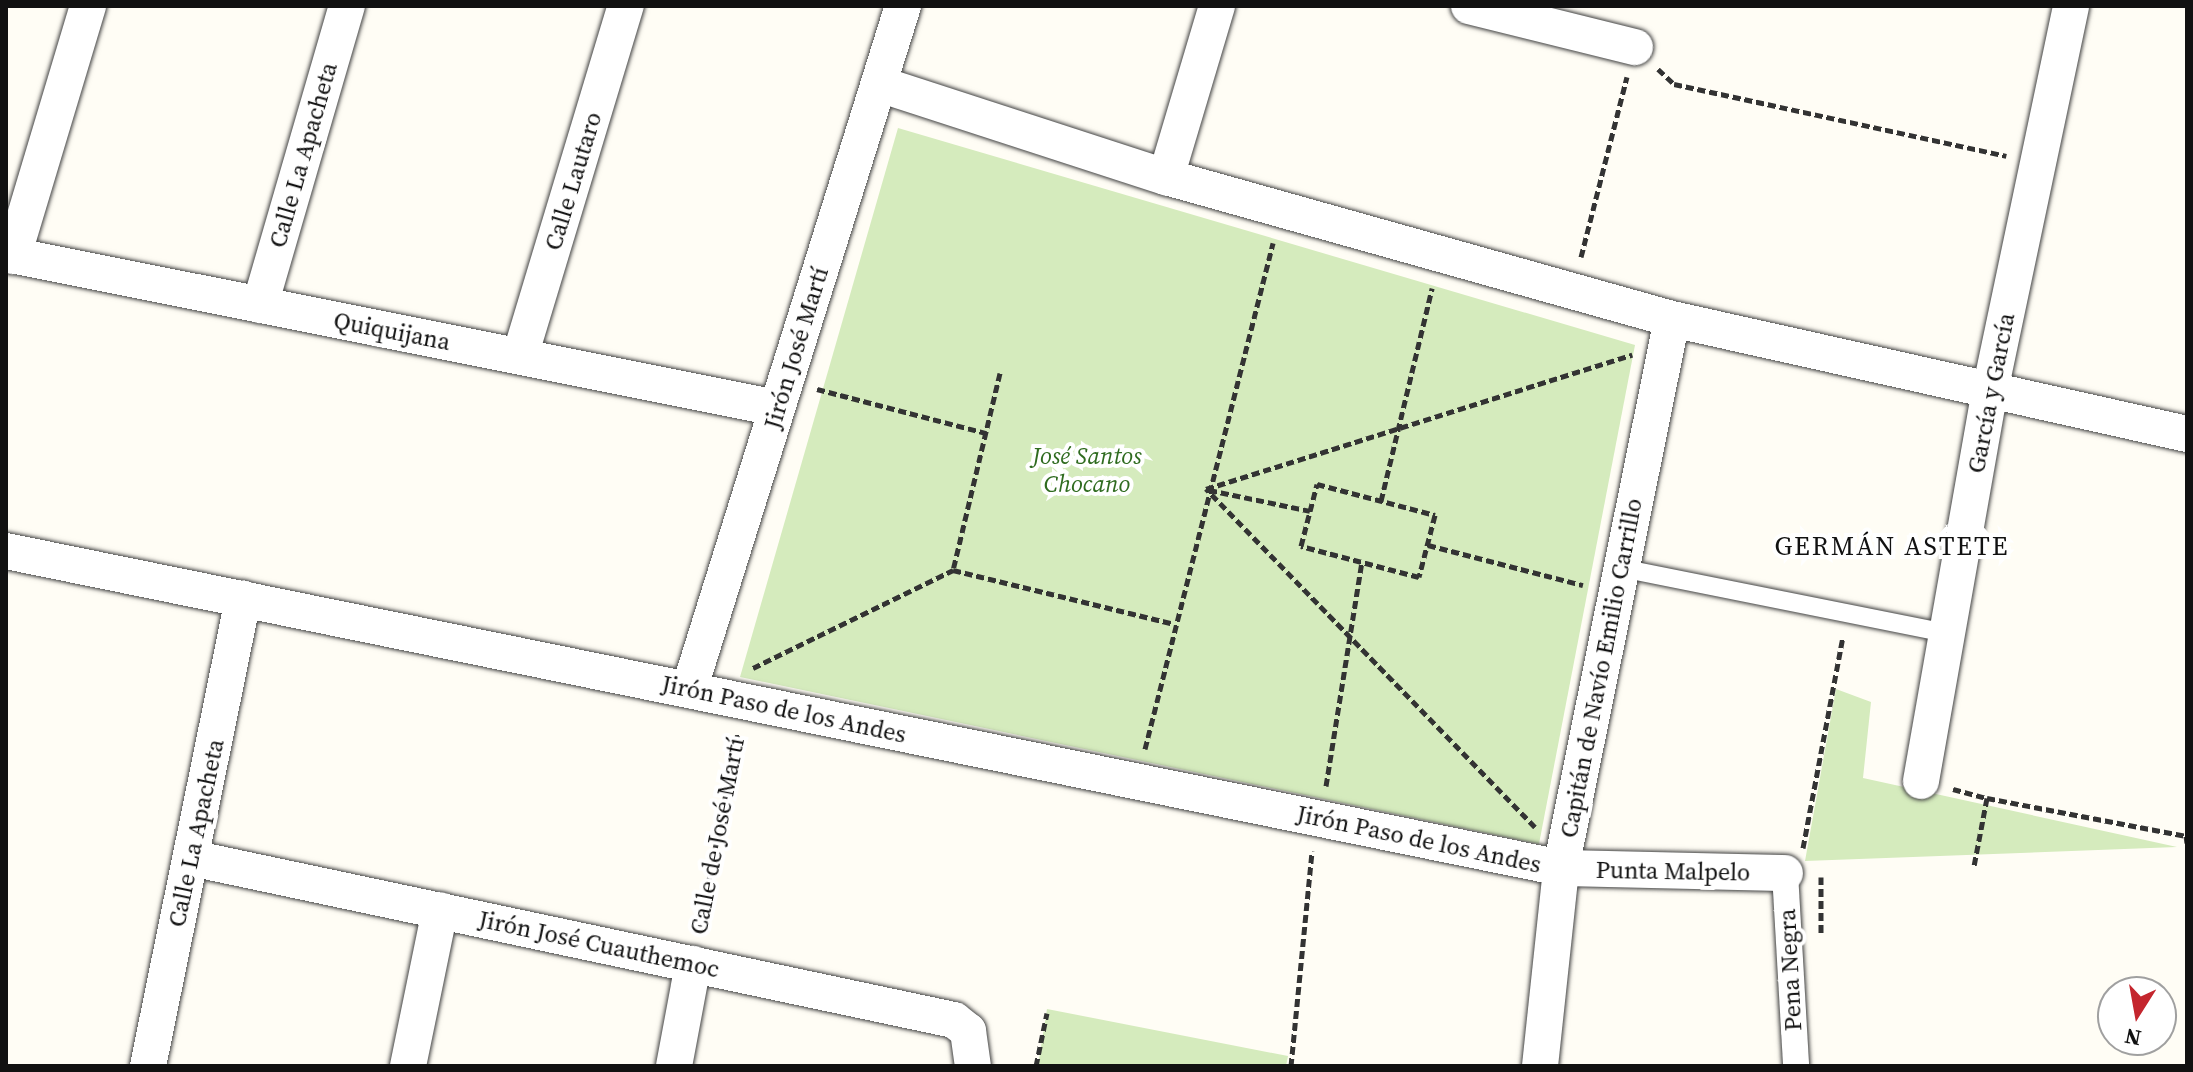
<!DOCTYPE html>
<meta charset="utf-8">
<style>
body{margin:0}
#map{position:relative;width:2193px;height:1072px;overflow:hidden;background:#fffdf5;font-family:"Source Serif 4",serif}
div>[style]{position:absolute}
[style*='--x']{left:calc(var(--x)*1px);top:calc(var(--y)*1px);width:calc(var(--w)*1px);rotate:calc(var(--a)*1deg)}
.green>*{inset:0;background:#d5ebbd}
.path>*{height:5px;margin-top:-2.5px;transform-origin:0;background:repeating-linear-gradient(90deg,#333 0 8px,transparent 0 12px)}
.roads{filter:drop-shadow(0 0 2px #444) drop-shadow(0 0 2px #444)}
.service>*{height:18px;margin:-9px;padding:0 9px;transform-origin:9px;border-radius:9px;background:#fff}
.pedestrian>*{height:26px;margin:-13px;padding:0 13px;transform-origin:13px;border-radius:13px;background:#fff}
.minor>*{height:36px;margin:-18px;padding:0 18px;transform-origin:18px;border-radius:18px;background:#fff}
span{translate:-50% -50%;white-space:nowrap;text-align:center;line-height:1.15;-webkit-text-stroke:8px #fff;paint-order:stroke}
.street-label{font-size:24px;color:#111}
.park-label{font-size:24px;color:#2f6b1f;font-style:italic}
.neighbourhood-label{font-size:26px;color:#111;letter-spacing:2px}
.frame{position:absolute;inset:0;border:8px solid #111;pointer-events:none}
.north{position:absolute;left:2097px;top:976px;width:80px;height:80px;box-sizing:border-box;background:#fff;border:2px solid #a0a0a0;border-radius:50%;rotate:191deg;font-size:22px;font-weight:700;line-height:32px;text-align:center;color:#111}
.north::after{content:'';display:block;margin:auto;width:28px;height:36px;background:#c4262e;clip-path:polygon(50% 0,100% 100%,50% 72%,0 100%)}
</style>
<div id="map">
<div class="green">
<i style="clip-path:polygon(898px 128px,1635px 345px,1539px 844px,740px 677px)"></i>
<i style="clip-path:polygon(1836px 689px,1871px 702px,1863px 778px,2177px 847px,1805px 861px)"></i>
<i style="clip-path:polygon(1047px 1009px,1288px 1056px,1286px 1066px,1038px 1066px)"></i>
</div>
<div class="path">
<i style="--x:1658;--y:69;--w:22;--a:43"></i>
<i style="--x:1674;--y:84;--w:340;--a:12.2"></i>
<i style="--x:1581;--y:257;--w:186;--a:-75.7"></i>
<i style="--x:1000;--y:373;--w:203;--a:103.4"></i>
<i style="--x:953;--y:570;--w:228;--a:13.7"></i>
<i style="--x:817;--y:389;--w:175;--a:14.6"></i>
<i style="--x:1317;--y:484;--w:122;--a:14.7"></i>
<i style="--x:1435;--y:515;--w:64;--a:104.5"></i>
<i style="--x:1419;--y:577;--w:122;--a:-165.3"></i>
<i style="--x:1301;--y:546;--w:64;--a:-75.5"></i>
<i style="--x:1209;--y:490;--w:103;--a:11.7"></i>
<i style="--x:1381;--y:501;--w:219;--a:-76.5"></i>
<i style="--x:1428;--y:545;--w:160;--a:14.5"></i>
<i style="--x:753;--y:668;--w:223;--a:-26.1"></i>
<i style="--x:1145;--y:749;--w:522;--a:-75.8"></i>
<i style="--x:1326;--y:786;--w:227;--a:-80.9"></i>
<i style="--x:1953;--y:789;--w:35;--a:15"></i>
<i style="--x:1987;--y:798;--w:69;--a:100.8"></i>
<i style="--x:1987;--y:798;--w:203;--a:10.8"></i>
<i style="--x:2186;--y:836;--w:7;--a:82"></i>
<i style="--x:1535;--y:827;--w:472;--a:-134.2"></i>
<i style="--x:1206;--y:489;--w:447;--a:-17.5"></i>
<i style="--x:1803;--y:848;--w:215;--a:-79.3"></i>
<i style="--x:1821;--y:877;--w:58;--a:90"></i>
<i style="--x:699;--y:931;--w:202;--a:-78.9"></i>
<i style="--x:1036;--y:1066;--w:54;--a:-78.3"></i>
<i style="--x:1291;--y:1066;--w:216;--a:-84.4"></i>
</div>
<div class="roads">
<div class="service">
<i style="--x:1621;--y:568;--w:332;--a:11.3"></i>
</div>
<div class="pedestrian">
<i style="--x:1785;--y:873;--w:193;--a:86.7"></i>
</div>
<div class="minor">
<i style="--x:1469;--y:6;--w:171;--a:13.9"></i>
<i style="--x:879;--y:84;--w:302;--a:18"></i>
<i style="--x:1166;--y:177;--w:526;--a:15.68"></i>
<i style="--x:1672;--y:319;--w:528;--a:12.59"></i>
<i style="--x:1166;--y:177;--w:178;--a:-73.4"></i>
<i style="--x:6;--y:254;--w:786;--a:11.3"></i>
<i style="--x:13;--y:256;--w:261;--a:-73.3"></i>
<i style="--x:260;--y:305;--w:311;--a:-73.8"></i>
<i style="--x:520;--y:356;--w:366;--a:-73.2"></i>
<i style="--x:6;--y:551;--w:1587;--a:11.52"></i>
<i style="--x:1561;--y:868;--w:224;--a:1.3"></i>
<i style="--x:689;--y:690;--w:717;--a:-72.63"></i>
<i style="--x:1921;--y:781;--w:396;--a:-80"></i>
<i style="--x:1990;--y:391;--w:393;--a:-78.1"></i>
<i style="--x:191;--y:858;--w:780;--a:11.99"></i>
<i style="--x:954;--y:1020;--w:18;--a:38"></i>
<i style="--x:968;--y:1031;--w:35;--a:82"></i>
<i style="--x:148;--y:1066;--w:477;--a:-78.5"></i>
<i style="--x:408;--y:1066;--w:159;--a:-78.4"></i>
<i style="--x:674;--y:1066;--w:104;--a:-79.4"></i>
<i style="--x:1540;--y:1066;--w:199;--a:-83.9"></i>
<i style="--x:1561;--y:868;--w:560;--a:-78.57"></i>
</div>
</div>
<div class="street-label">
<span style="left:303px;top:155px;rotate:-74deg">Calle La Apacheta</span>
<span style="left:573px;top:181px;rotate:-73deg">Calle Lautaro</span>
<span style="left:392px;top:331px;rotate:11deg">Quiquijana</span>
<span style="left:796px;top:348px;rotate:-73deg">Jirón José Martí</span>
<span style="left:1991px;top:393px;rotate:-79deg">García y García</span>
<span style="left:1601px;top:668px;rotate:-79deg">Capitán de Navío Emilio Carrillo</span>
<span style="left:784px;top:709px;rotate:12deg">Jirón Paso de los Andes</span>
<span style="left:196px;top:833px;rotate:-78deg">Calle La Apacheta</span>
<span style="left:717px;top:836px;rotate:-79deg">Calle de José Martí</span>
<span style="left:1419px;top:839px;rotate:12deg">Jirón Paso de los Andes</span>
<span style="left:1673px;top:871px;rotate:1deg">Punta Malpelo</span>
<span style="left:599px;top:944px;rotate:12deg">Jirón José Cuauthemoc</span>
<span style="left:1790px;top:970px;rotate:-93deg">Pena Negra</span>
</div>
<div class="park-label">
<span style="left:1087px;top:470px">José Santos<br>Chocano</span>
</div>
<div class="neighbourhood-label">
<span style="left:1892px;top:547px">GERMÁN ASTETE</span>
</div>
<div class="frame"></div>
<div class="north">N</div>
</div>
